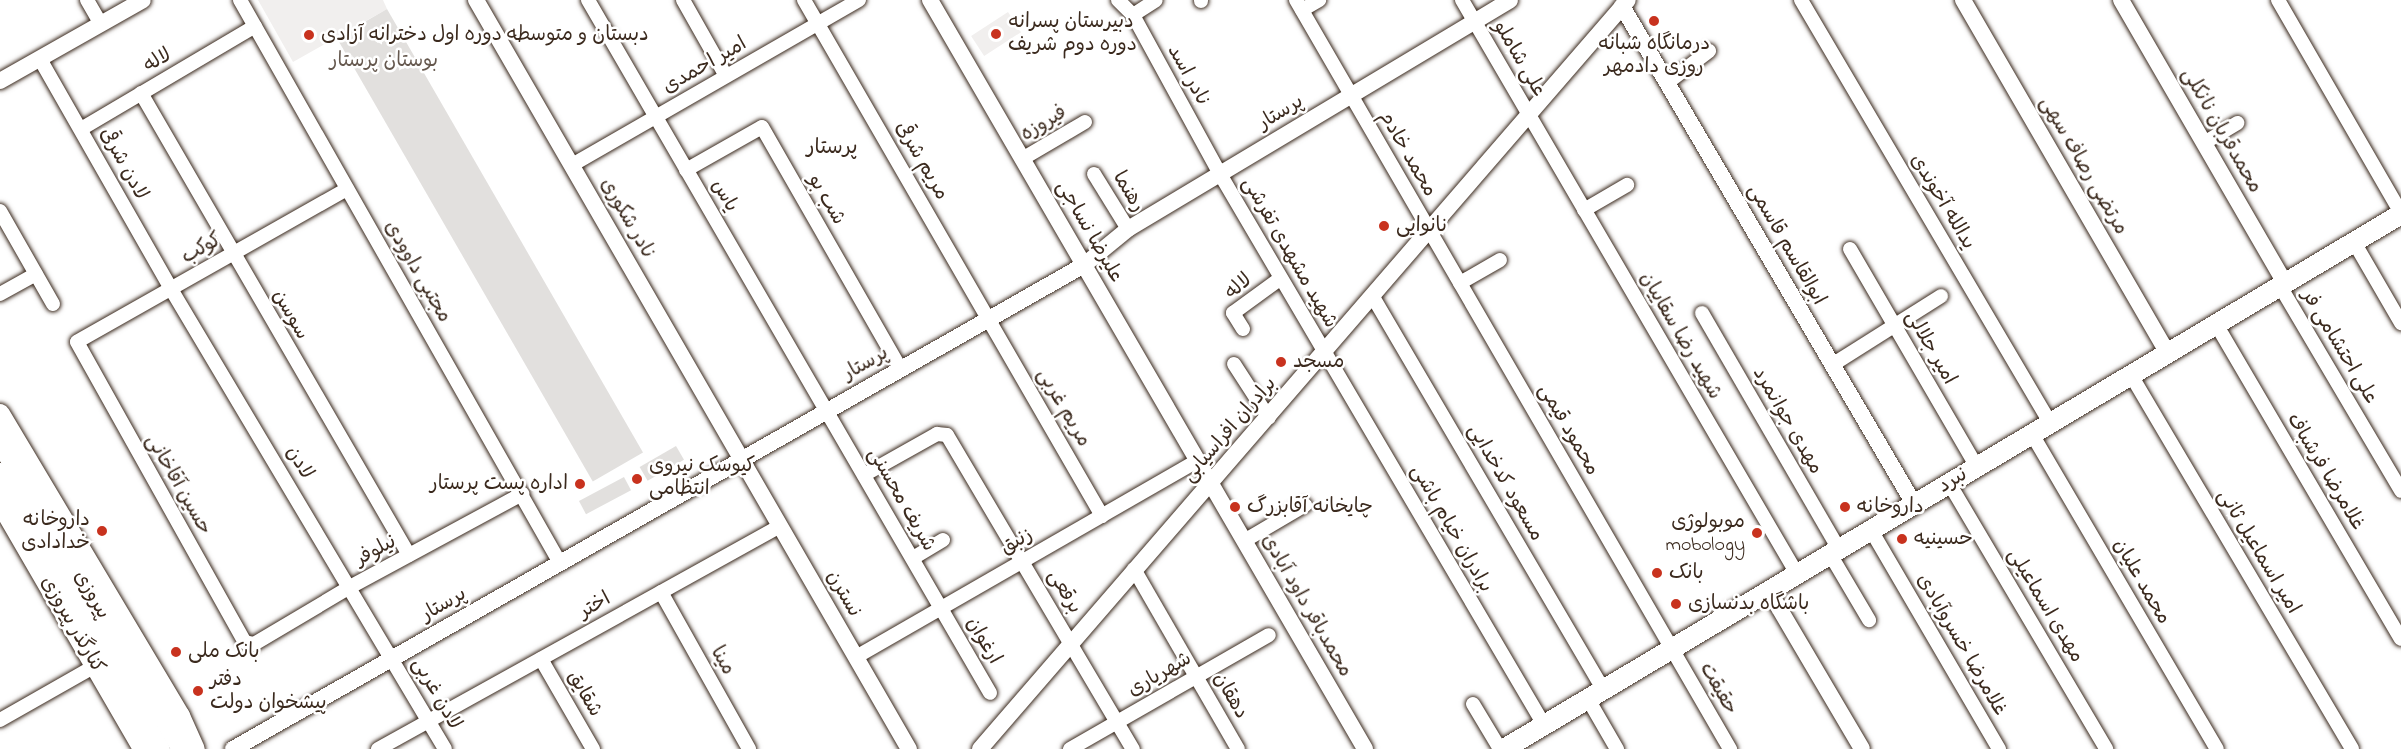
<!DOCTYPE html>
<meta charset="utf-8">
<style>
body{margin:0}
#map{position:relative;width:2401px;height:749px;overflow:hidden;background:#fff;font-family:"Indie Flower","Playpen Sans Arabic",sans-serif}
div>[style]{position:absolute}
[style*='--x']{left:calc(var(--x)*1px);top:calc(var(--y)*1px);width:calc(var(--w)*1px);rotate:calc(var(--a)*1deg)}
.built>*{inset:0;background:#f1efee;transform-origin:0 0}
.green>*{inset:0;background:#e2e0de;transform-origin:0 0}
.roads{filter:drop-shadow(0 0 2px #3b2a1e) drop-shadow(0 0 2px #3b2a1e)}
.minor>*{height:14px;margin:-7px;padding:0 7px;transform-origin:7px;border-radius:7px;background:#fff}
.tertiary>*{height:16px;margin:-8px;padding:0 8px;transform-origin:8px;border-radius:8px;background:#fff}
.secondary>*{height:20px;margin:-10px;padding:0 10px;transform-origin:10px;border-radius:10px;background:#fff}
.primary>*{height:21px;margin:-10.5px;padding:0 10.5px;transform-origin:10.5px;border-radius:10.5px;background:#fff}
.dots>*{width:16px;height:16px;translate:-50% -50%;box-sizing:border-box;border:3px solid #fff;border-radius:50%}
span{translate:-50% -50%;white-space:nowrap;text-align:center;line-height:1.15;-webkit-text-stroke:5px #fff;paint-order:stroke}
.poi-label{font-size:20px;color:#3b2a1e}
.left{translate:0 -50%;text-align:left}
.right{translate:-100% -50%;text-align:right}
.street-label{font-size:20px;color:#3b2a1e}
.park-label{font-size:20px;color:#65584e}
.neighbourhood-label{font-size:21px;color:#3b2a1e}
</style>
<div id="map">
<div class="built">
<i style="clip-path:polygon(258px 0,383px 0,387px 9px,293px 62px)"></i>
<i style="left:1008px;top:12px;width:24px;height:44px;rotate:57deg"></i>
</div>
<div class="green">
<i style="left:387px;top:9px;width:512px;height:58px;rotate:60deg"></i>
<i style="left:676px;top:446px;width:16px;height:42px;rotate:60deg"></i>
<i style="left:624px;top:477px;width:15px;height:51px;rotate:62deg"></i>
</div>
<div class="roads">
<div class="minor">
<i style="--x:87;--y:0;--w:28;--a:60"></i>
<i style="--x:240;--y:0;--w:648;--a:60.39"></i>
<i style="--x:588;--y:0;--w:801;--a:59.88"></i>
<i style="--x:683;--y:0;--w:87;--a:60.5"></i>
<i style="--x:804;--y:0;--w:596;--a:59.99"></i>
<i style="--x:1118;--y:0;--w:21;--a:45"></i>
<i style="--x:1133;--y:15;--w:181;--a:61.3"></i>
<i style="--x:1220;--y:174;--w:639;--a:59.54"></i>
<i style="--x:1201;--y:0;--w:1;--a:90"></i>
<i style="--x:1296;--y:0;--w:866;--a:59.91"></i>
<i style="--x:1462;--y:0;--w:665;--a:59.73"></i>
<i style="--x:1801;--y:0;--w:491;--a:59.5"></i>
<i style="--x:2278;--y:0;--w:246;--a:60"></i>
<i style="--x:1302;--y:10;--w:20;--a:-30"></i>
<i style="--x:1133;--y:15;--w:27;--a:-33"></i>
<i style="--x:40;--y:59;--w:265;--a:60.3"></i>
<i style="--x:171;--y:289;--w:535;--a:59.22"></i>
<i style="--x:1667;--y:83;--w:53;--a:-37.3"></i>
<i style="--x:141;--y:93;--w:534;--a:59.88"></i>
<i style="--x:81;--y:129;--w:202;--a:-30.6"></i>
<i style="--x:2204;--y:143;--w:39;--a:-31"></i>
<i style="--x:1022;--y:159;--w:73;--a:-30.4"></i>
<i style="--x:572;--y:165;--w:331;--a:-29.9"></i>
<i style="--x:686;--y:170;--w:87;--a:-29.5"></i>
<i style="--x:762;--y:127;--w:278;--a:60.2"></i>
<i style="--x:1094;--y:174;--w:65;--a:58.3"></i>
<i style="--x:347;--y:189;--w:310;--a:150.5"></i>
<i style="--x:77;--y:342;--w:344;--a:60.8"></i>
<i style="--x:245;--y:642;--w:9;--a:13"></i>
<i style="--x:254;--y:644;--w:112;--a:-30.7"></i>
<i style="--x:350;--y:587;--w:196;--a:-28.4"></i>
<i style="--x:1584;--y:210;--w:50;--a:-30.2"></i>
<i style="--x:0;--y:211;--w:107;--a:60.3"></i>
<i style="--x:2354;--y:242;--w:94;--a:59.9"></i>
<i style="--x:1850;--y:249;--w:252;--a:59.8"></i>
<i style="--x:1460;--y:283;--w:46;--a:-29.9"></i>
<i style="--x:2280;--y:286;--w:238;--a:59.4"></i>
<i style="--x:0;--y:294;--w:41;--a:-29.1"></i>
<i style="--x:1373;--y:297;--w:456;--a:59.6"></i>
<i style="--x:1702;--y:313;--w:273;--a:59.9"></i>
<i style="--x:2216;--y:324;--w:365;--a:59.6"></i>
<i style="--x:1243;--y:329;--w:19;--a:-122"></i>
<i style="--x:1233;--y:313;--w:59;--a:-36.1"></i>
<i style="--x:1234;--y:364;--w:64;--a:57.1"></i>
<i style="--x:1832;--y:365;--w:129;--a:-32.3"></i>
<i style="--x:2131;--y:375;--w:434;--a:59.4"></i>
<i style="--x:2032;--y:434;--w:365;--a:59.6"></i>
<i style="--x:864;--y:475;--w:84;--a:-29.3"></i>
<i style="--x:937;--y:434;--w:10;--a:6"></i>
<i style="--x:947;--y:435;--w:365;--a:59.4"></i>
<i style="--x:1949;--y:483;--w:309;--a:59.4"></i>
<i style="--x:1871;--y:530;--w:254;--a:59.7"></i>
<i style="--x:1244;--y:541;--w:71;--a:-30.5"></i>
<i style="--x:1830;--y:554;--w:77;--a:59.4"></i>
<i style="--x:913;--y:558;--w:35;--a:-31"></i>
<i style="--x:1134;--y:569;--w:208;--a:60"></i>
<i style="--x:661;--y:592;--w:180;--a:60.7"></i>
<i style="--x:856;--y:657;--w:393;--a:-29.9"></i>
<i style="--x:541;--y:659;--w:104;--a:60"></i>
<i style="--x:1588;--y:699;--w:58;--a:59.9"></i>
<i style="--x:1473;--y:704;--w:52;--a:59"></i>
<i style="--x:0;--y:720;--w:109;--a:-29.6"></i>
<i style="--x:378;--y:749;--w:460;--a:-29"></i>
<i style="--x:1070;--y:749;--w:229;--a:-29.8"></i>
</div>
<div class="tertiary">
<i style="--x:476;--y:0;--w:865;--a:59.97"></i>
<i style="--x:930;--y:0;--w:866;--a:59.85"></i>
<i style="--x:1963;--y:0;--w:408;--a:59.9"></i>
<i style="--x:2121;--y:0;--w:327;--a:59.9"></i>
<i style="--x:1622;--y:6;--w:577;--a:59.61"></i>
<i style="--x:0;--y:81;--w:164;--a:-29.5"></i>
<i style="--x:1769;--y:591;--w:183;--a:59.5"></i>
<i style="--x:233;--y:749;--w:979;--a:-29.63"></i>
<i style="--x:1084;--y:265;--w:57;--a:-39.3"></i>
<i style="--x:1128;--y:229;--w:445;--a:-30.9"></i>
<i style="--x:980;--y:749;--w:990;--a:-49.14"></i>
</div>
<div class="secondary">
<i style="--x:0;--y:414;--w:352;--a:59.2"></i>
<i style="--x:180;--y:716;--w:36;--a:66"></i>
<i style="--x:0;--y:502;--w:285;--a:59.9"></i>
<i style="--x:1504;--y:749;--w:1044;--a:-30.81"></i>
</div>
<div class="primary">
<i style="--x:0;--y:441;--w:358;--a:59.4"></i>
<i style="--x:0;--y:473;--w:319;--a:60.1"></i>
</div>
</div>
<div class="dots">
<i style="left:1654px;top:21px;background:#c8321e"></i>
<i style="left:996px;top:34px;background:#c8321e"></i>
<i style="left:309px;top:35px;background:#c8321e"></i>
<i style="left:1384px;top:226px;background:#c8321e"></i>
<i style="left:1281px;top:362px;background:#c8321e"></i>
<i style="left:637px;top:479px;background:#c8321e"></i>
<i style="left:580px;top:484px;background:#c8321e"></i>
<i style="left:1235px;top:507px;background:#c8321e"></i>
<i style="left:1845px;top:507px;background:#c8321e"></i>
<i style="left:102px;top:531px;background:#c8321e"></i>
<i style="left:1757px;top:533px;background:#c8321e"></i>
<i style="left:1902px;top:539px;background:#c8321e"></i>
<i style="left:1657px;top:573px;background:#c8321e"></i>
<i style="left:1676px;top:604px;background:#c8321e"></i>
<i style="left:176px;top:652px;background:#c8321e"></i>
<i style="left:198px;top:691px;background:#c8321e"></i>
</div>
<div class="poi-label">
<span class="left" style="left:1008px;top:34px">دبیرستان پسرانه<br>دوره دوم شریف</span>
<span class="left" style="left:321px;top:35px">دبستان و متوسطه دوره اول دخترانه آزادی</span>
<span style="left:1654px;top:56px">درمانگاه شبانه<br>روزی دادمهر</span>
<span class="left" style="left:1396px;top:226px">نانوایی</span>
<span class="left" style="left:1293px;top:362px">مسجد</span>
<span class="left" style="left:649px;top:478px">کیوسک نیروی<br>انتظامی</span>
<span class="right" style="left:568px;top:484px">اداره پست پرستار</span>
<span class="left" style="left:1247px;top:507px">چایخانه آقابزرگ</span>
<span class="left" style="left:1857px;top:507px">داروخانه</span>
<span class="right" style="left:90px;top:532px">داروخانه<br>خدادادی</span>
<span class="right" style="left:1745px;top:534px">موبولوژی<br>mobology</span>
<span class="left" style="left:1914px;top:539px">حسینیه</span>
<span class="left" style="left:1669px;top:573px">بانک</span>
<span class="left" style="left:1688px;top:604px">باشگاه بدنسازی</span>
<span class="left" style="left:188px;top:652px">بانک ملی</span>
<span class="left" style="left:210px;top:692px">دفتر<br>پیشخوان دولت</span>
</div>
<div class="street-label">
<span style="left:1519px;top:59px;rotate:60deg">علی شاملو</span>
<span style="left:158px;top:61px;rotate:-30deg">لاله</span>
<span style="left:705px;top:66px;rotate:-30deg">امیر احمدی</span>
<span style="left:1188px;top:76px;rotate:61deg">نادر اسد</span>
<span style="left:1281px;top:113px;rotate:-31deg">پرستار</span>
<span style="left:1044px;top:124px;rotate:-31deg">فیروزه</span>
<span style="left:2221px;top:131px;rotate:60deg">محمدقربان نانکلی</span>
<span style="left:1407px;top:154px;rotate:60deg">محمد خادم</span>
<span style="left:921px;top:161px;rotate:60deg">مریم شرقی</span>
<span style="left:123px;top:164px;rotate:61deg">لادن شرقی</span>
<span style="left:2083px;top:166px;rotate:60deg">مرتضی رصاف سهی</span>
<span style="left:1128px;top:192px;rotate:59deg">رهنما</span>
<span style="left:724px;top:196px;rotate:60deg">یاس</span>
<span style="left:826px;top:200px;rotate:60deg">شب بو</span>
<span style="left:1942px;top:202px;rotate:59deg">یدالله آخوندی</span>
<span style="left:627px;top:219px;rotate:60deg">نادر شکوری</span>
<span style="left:1089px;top:232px;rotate:60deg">علیرضا نساجی</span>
<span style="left:1786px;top:245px;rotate:60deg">ابوالقاسم قاسمی</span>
<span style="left:202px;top:249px;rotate:-29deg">کوکب</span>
<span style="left:1289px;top:253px;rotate:60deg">شهید مشهدی تفرشی</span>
<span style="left:417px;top:272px;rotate:60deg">مجتبی داوودی</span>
<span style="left:1239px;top:287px;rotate:-41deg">لاله</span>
<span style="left:290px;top:315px;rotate:60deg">سوسن</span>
<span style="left:1680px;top:336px;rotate:60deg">شهید رضا سقاییان</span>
<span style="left:2339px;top:347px;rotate:59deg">علی احتشامی فر</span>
<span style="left:1930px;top:348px;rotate:60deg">امیر جلالی</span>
<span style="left:866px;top:364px;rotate:-30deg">پرستار</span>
<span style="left:1063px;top:408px;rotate:60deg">مریم غربی</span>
<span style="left:1787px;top:421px;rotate:60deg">مهدی جوانمرد</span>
<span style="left:1230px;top:430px;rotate:-49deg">برادران افراسیابی</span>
<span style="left:1568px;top:430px;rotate:60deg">محمود قیمی</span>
<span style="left:299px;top:463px;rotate:59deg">لادن</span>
<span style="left:2325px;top:472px;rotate:59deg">غلامرضا فرشباف</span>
<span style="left:1953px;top:481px;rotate:-31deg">نبرد</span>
<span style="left:1505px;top:483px;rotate:60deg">مسعود کدخدایی</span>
<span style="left:178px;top:485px;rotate:60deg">حسین آقاخانی</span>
<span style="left:901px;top:500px;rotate:60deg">شریف محسنی</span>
<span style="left:1451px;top:529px;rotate:60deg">برادران خیام باشی</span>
<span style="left:1017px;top:542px;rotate:-30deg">زنبق</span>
<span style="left:376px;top:551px;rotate:-28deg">نیلوفر</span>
<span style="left:2258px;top:552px;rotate:59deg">امیر اسماعیل ثانی</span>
<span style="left:2141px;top:582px;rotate:60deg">محمد علیان</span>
<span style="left:1064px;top:592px;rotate:60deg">برقعی</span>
<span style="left:843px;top:594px;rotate:60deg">نسترن</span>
<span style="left:91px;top:595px;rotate:60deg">پیروزی</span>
<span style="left:444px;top:605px;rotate:-30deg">پرستار</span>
<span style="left:595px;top:606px;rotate:-29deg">اختر</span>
<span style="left:1306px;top:606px;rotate:60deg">محمدباقر داود آبادی</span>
<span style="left:2045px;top:606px;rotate:59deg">مهدی اسماعیلی</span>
<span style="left:72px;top:625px;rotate:60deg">کنارگذر پیروزی</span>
<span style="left:983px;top:641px;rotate:60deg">ارغوان</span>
<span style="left:1961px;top:645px;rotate:60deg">غلامرضا خسروآبادی</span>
<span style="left:722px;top:661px;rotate:61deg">مینا</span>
<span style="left:1160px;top:675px;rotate:-30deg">شهریاری</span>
<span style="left:1718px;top:689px;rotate:60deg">حقیقت</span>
<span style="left:436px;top:694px;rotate:60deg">لادن غربی</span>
<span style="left:584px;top:694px;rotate:60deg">شقایق</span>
<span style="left:1230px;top:696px;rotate:60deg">دهقان</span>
</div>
<div class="park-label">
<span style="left:384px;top:61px">بوستان پرستار</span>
</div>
<div class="neighbourhood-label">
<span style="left:832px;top:148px">پرستار</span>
</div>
</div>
